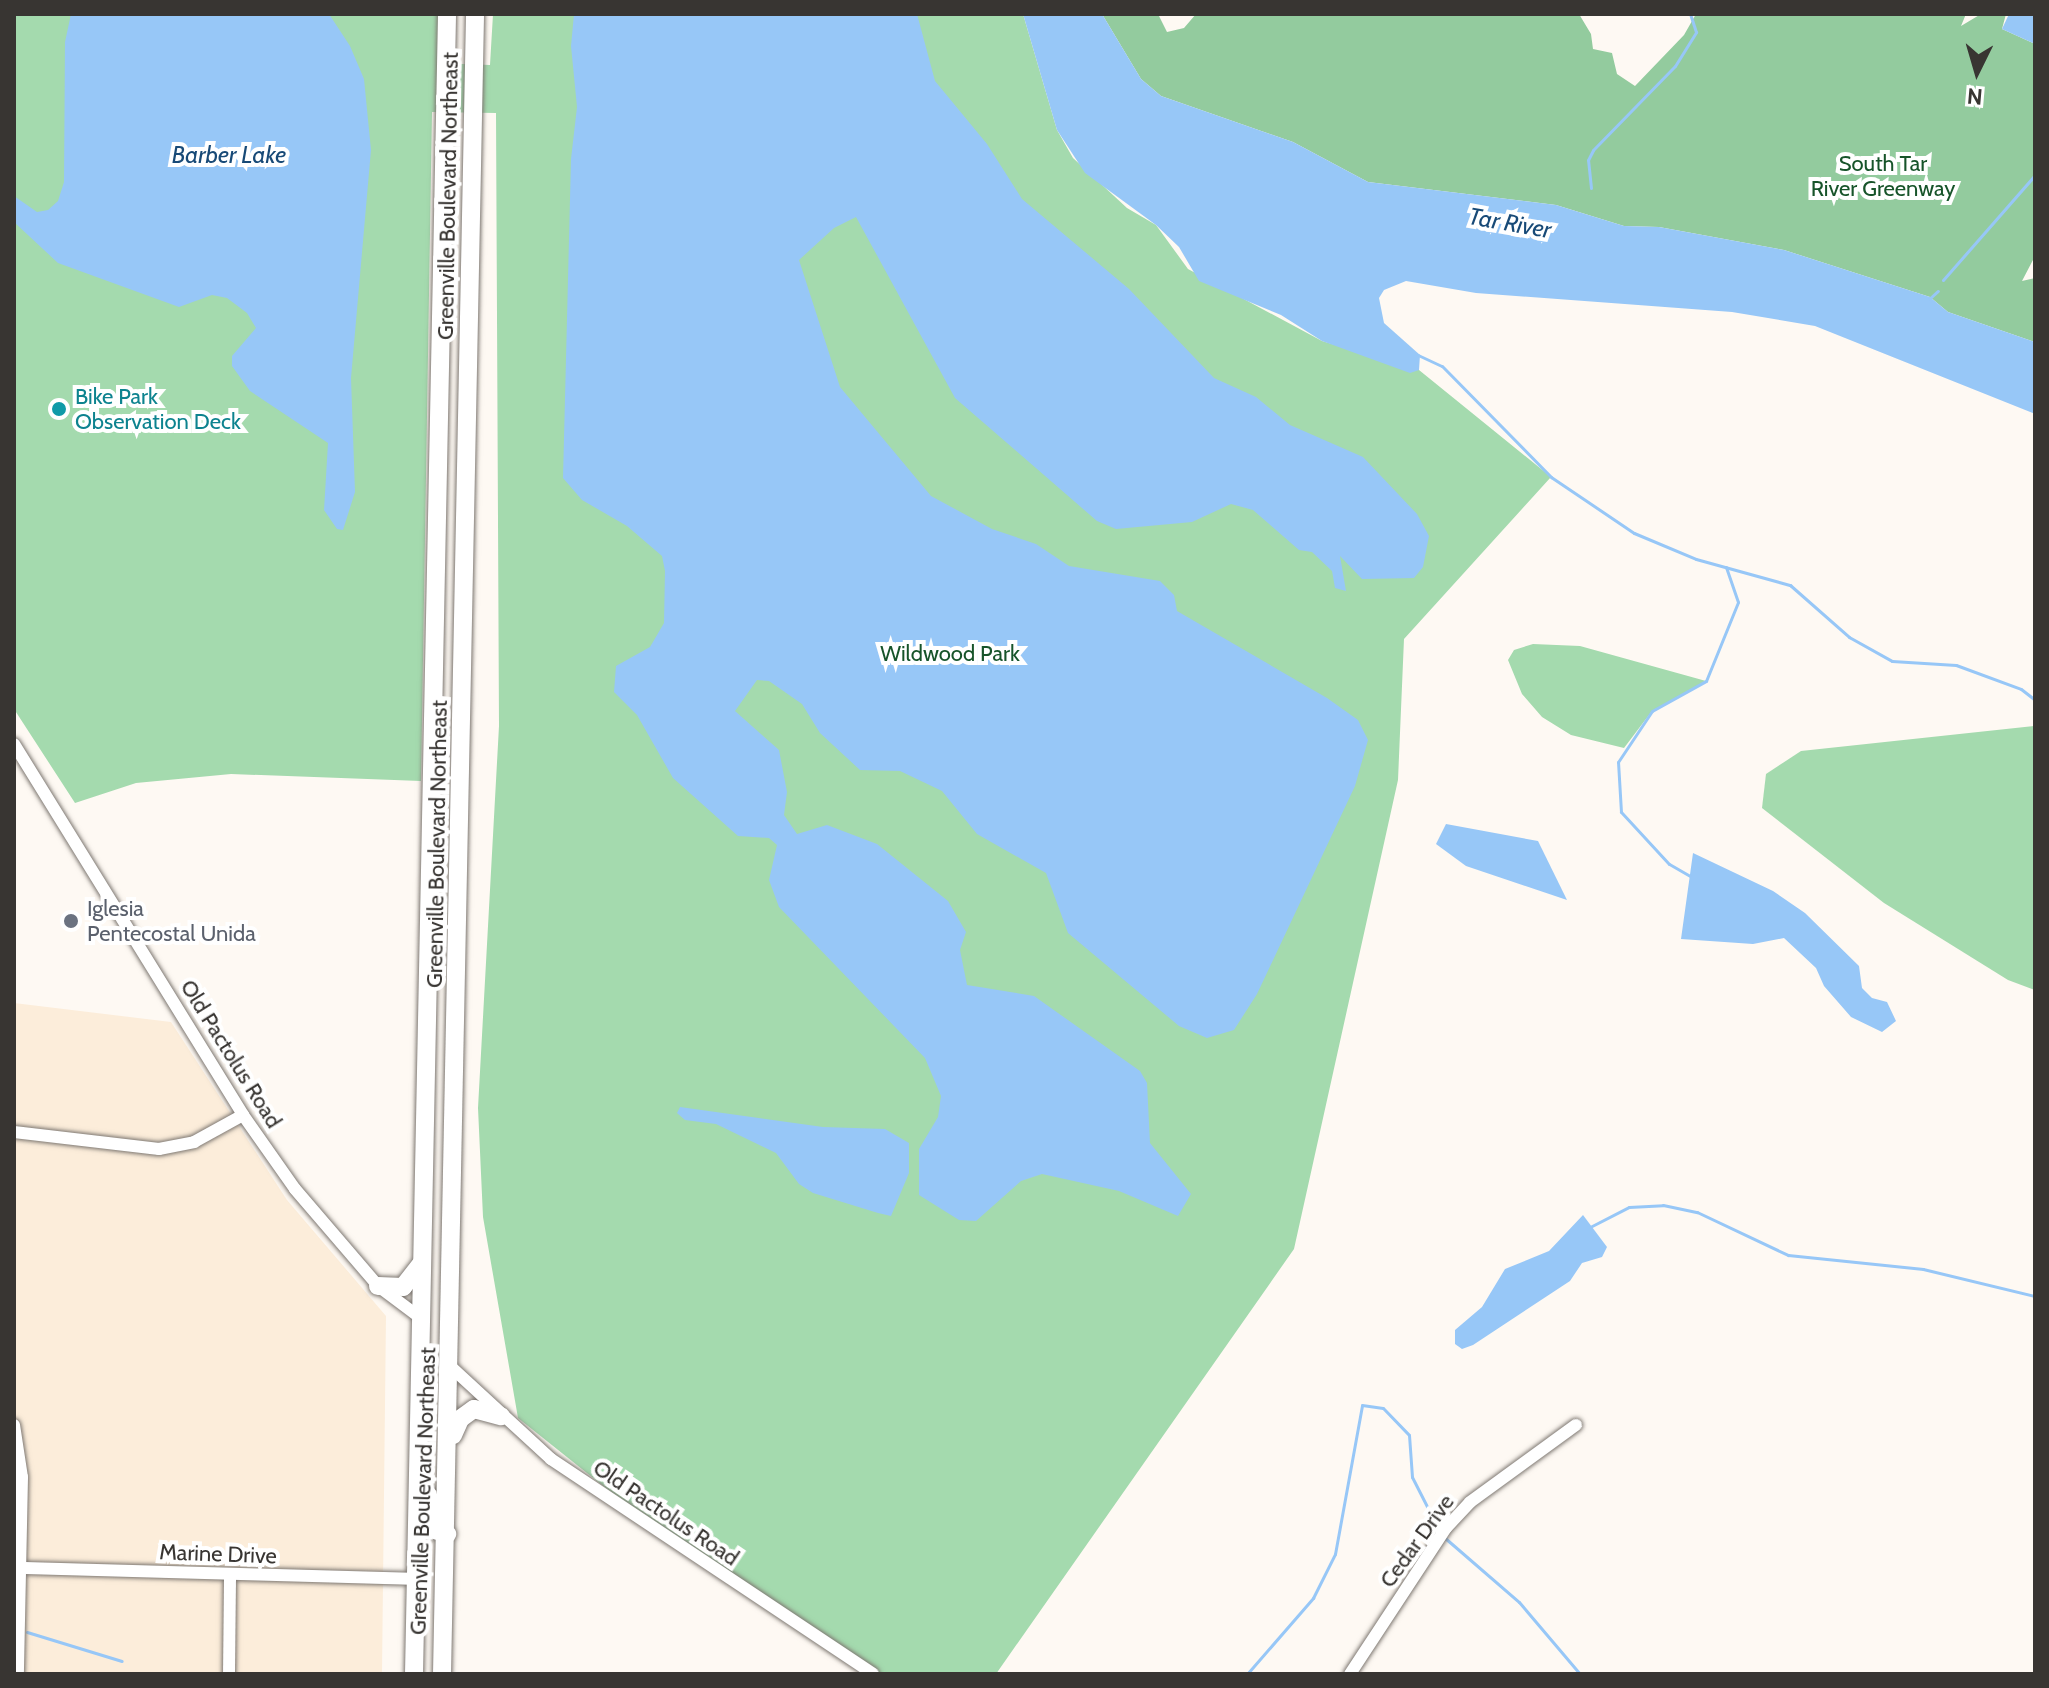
<!DOCTYPE html>
<style>
body{margin:0}
#map{position:relative;width:2049px;height:1688px;overflow:hidden;background:#fef9f3;font-family:Cabin,sans-serif}
div>[style]{position:absolute}
[style*='--x']{left:calc(var(--x)*1px);top:calc(var(--y)*1px);width:calc(var(--w)*1px);rotate:calc(var(--a)*1deg)}
.commercial>*{inset:0;background:#fcedda}
.green>*{inset:0;background:#a4daae}
.forest>*{inset:0;background:#93cb9e}
.water>*{inset:0;background:#97c7f7}
.stream>*{height:3px;margin:-1.5px;padding:0 1.5px;transform-origin:1.5px;border-radius:1.5px;background:#97c7f7}
.roads{filter:drop-shadow(0 0 2px #7e7872) drop-shadow(0 0 2px #7e7872)}
.minor>*{height:12px;margin:-6px;padding:0 6px;transform-origin:6px;border-radius:6px;background:#fff}
.highway>*{height:18px;margin:-9px;padding:0 9px;transform-origin:9px;border-radius:9px;background:#fff}
.dots>*{width:22px;height:22px;translate:-50% -50%;box-sizing:border-box;border:4px solid #fff;border-radius:50%}
span{translate:-50% -50%;white-space:nowrap;text-align:center;line-height:1.15;-webkit-text-stroke:8px #fff;paint-order:stroke}
.park-label{font-size:22px;color:#17542a}
.street-label{font-size:22px;color:#383532}
.culture-label{font-size:22px;color:#0d838f}
.left{translate:0 -50%;text-align:left}
.worship-label{font-size:22px;color:#5b616d}
.water-label{font-size:24px;color:#184a77;font-style:italic}
.frame{position:absolute;inset:0;border:16px solid #383532;pointer-events:none}
.north{position:absolute;left:1937px;top:32px;width:80px;height:80px;-webkit-text-stroke:6px #fff;paint-order:stroke;rotate:185deg;font-size:22px;font-weight:700;line-height:32px;text-align:center;color:#383532}
.north::after{content:'';display:block;margin:auto;width:28px;height:36px;background:#383532;clip-path:polygon(50% 0,100% 100%,50% 72%,0 100%)}
</style>
<div id="map">
<div class="commercial">
<i style="clip-path:polygon(14px 1003px,171px 1022px,287px 1200px,386px 1316px,382px 1674px,14px 1674px)"></i>
</div>
<div class="green">
<i style="clip-path:polygon(14px 14px,440px 14px,437px 63px,490px 65px,493px 14px,1023px 14px,1057px 130px,1073px 158px,1127px 208px,1156px 225px,1188px 269px,1322px 341px,1419px 370px,1551px 477px,1404px 639px,1398px 780px,1294px 1249px,996px 1674px,873px 1674px,676px 1544px,518px 1418px,483px 1217px,478px 1108px,499px 726px,496px 113px,432px 112px,421px 781px,231px 774px,136px 783px,75px 803px,14px 709px)"></i>
<i style="clip-path:polygon(1533px 644px,1580px 646px,1706px 681px,1652px 711px,1624px 748px,1571px 735px,1542px 717px,1522px 694px,1508px 660px,1514px 650px)"></i>
<i style="clip-path:polygon(2035px 726px,2035px 990px,2008px 980px,1884px 903px,1762px 808px,1766px 774px,1801px 751px)"></i>
</div>
<div class="forest">
<i style="clip-path:polygon(1102px 14px,1158px 14px,1167px 32px,1184px 28px,1196px 14px,1579px 14px,1591px 34px,1593px 49px,1612px 53px,1617px 74px,1635px 86px,1684px 35px,1696px 14px,1966px 14px,1961px 26px,1981px 14px,2006px 14px,2002px 29px,2035px 44px,2035px 256px,2022px 281px,2035px 278px,2035px 342px,1948px 312px,1930px 297px,1784px 250px,1659px 227px,1624px 226px,1556px 205px,1368px 182px,1293px 142px,1161px 96px,1141px 79px)"></i>
</div>
<div class="water">
<i style="clip-path:polygon(71px 14px,329px 14px,350px 46px,364px 79px,371px 150px,351px 378px,355px 492px,343px 530px,337px 529px,324px 510px,328px 443px,250px 391px,232px 366px,232px 356px,256px 328px,247px 313px,227px 298px,212px 295px,179px 307px,58px 263px,14px 222px,14px 196px,37px 212px,48px 210px,58px 201px,64px 182px,65px 42px)"></i>
<i style="clip-path:polygon(574px 14px,917px 14px,935px 81px,987px 144px,1022px 199px,1129px 289px,1214px 378px,1256px 397px,1290px 425px,1363px 457px,1417px 514px,1429px 536px,1423px 567px,1414px 578px,1362px 579px,1340px 556px,1346px 591px,1335px 588px,1332px 571px,1312px 552px,1299px 550px,1253px 510px,1231px 504px,1192px 522px,1116px 529px,1097px 521px,955px 398px,856px 217px,834px 228px,799px 260px,840px 387px,931px 496px,992px 529px,1036px 544px,1069px 566px,1160px 581px,1174px 595px,1177px 611px,1327px 698px,1358px 720px,1368px 740px,1355px 786px,1257px 994px,1234px 1030px,1207px 1038px,1179px 1026px,1068px 933px,1046px 873px,977px 834px,942px 791px,900px 771px,860px 770px,820px 733px,802px 704px,769px 681px,757px 680px,735px 711px,779px 750px,787px 792px,784px 815px,797px 834px,827px 825px,877px 844px,948px 901px,966px 932px,960px 950px,967px 985px,1034px 996px,1140px 1071px,1147px 1083px,1150px 1143px,1191px 1194px,1178px 1216px,1119px 1191px,1042px 1174px,1021px 1181px,976px 1221px,959px 1220px,919px 1195px,919px 1149px,938px 1117px,941px 1096px,925px 1058px,779px 907px,769px 880px,777px 845px,769px 838px,738px 836px,673px 778px,637px 715px,614px 692px,616px 666px,650px 647px,664px 623px,665px 571px,662px 556px,627px 526px,582px 500px,563px 478px,571px 159px,577px 107px,571px 46px)"></i>
<i style="clip-path:polygon(1023px 14px,1102px 14px,1141px 79px,1161px 96px,1293px 142px,1368px 182px,1556px 205px,1624px 226px,1659px 227px,1784px 250px,1930px 297px,1948px 312px,2035px 342px,2035px 414px,1815px 326px,1732px 312px,1476px 293px,1406px 281px,1384px 290px,1379px 298px,1384px 323px,1420px 355px,1419px 370px,1410px 373px,1322px 341px,1281px 315px,1199px 281px,1179px 247px,1156px 225px,1085px 173px,1057px 130px)"></i>
<i style="clip-path:polygon(2009px 14px,2035px 14px,2035px 44px,2002px 29px)"></i>
<i style="clip-path:polygon(1446px 824px,1538px 841px,1567px 900px,1466px 866px,1436px 844px)"></i>
<i style="clip-path:polygon(1693px 853px,1773px 891px,1805px 913px,1859px 966px,1862px 988px,1872px 998px,1887px 1002px,1896px 1021px,1882px 1032px,1851px 1017px,1824px 986px,1816px 968px,1784px 938px,1753px 944px,1681px 939px)"></i>
<i style="clip-path:polygon(680px 1107px,823px 1127px,885px 1129px,909px 1143px,909px 1173px,891px 1216px,878px 1213px,813px 1193px,799px 1184px,776px 1153px,716px 1124px,685px 1120px,677px 1113px)"></i>
<i style="clip-path:polygon(1583px 1215px,1607px 1247px,1602px 1257px,1582px 1263px,1570px 1281px,1473px 1345px,1462px 1349px,1455px 1344px,1455px 1330px,1482px 1307px,1505px 1269px,1549px 1251px)"></i>
</div>
<div class="stream">
<i style="--x:1591;--y:188;--w:28;--a:-96"></i>
<i style="--x:1588;--y:160;--w:11;--a:-63"></i>
<i style="--x:1593;--y:150;--w:117;--a:-45.7"></i>
<i style="--x:1675;--y:66;--w:40;--a:-58"></i>
<i style="--x:1696;--y:32;--w:19;--a:-108"></i>
<i style="--x:1943;--y:280;--w:140;--a:-48.8"></i>
<i style="--x:1929;--y:299;--w:12;--a:-42"></i>
<i style="--x:1418;--y:355;--w:26;--a:25"></i>
<i style="--x:1442;--y:366;--w:156;--a:45.5"></i>
<i style="--x:1551;--y:477;--w:100;--a:34"></i>
<i style="--x:1634;--y:533;--w:67;--a:22.8"></i>
<i style="--x:1696;--y:559;--w:98;--a:15.5"></i>
<i style="--x:1790;--y:585;--w:79;--a:41.4"></i>
<i style="--x:1849;--y:637;--w:49;--a:29.2"></i>
<i style="--x:1892;--y:661;--w:64;--a:3.6"></i>
<i style="--x:1956;--y:665;--w:69;--a:20.3"></i>
<i style="--x:2021;--y:689;--w:18;--a:38"></i>
<i style="--x:1690;--y:876;--w:24;--a:-150"></i>
<i style="--x:1669;--y:864;--w:71;--a:-132.7"></i>
<i style="--x:1621;--y:812;--w:50;--a:-93.4"></i>
<i style="--x:1618;--y:762;--w:61;--a:-56.3"></i>
<i style="--x:1652;--y:711;--w:62;--a:-29.1"></i>
<i style="--x:1706;--y:681;--w:85;--a:-67.9"></i>
<i style="--x:1738;--y:602;--w:37;--a:-109"></i>
<i style="--x:1590;--y:1227;--w:44;--a:-27.1"></i>
<i style="--x:1629;--y:1207;--w:34;--a:-3"></i>
<i style="--x:1663;--y:1205;--w:35;--a:12"></i>
<i style="--x:1697;--y:1212;--w:101;--a:25.3"></i>
<i style="--x:1788;--y:1255;--w:136;--a:5.9"></i>
<i style="--x:1923;--y:1269;--w:115;--a:13.6"></i>
<i style="--x:1445;--y:1538;--w:98;--a:40.9"></i>
<i style="--x:1519;--y:1602;--w:94;--a:49.7"></i>
<i style="--x:27;--y:1632;--w:99;--a:17"></i>
<i style="--x:1247;--y:1674;--w:101;--a:-49"></i>
<i style="--x:1313;--y:1598;--w:49;--a:-63.4"></i>
<i style="--x:1335;--y:1554;--w:151;--a:-79.7"></i>
<i style="--x:1362;--y:1405;--w:21;--a:8"></i>
<i style="--x:1383;--y:1408;--w:37;--a:46"></i>
<i style="--x:1409;--y:1435;--w:42;--a:85.9"></i>
<i style="--x:1412;--y:1477;--w:62;--a:63"></i>
</div>
<div class="roads">
<div class="minor">
<i style="--x:14;--y:744;--w:436;--a:58.3"></i>
<i style="--x:243;--y:1115;--w:90;--a:54.9"></i>
<i style="--x:295;--y:1189;--w:128;--a:49.4"></i>
<i style="--x:378;--y:1286;--w:55;--a:36.9"></i>
<i style="--x:14;--y:1132;--w:146;--a:6.7"></i>
<i style="--x:159;--y:1149;--w:36;--a:-11"></i>
<i style="--x:194;--y:1142;--w:56;--a:-28.9"></i>
<i style="--x:451;--y:1367;--w:136;--a:42.6"></i>
<i style="--x:551;--y:1459;--w:387;--a:33.7"></i>
<i style="--x:14;--y:1425;--w:53;--a:81.3"></i>
<i style="--x:22;--y:1477;--w:197;--a:91.2"></i>
<i style="--x:22;--y:1568;--w:392;--a:1.6"></i>
<i style="--x:229;--y:1674;--w:100;--a:-89.4"></i>
<i style="--x:1350;--y:1674;--w:175;--a:-56.7"></i>
<i style="--x:1446;--y:1528;--w:35;--a:-47"></i>
<i style="--x:1470;--y:1502;--w:131;--a:-36"></i>
</div>
<div class="highway">
<i style="--x:378;--y:1286;--w:25;--a:2"></i>
<i style="--x:403;--y:1287;--w:31;--a:-52"></i>
<i style="--x:453;--y:1435;--w:17;--a:-66"></i>
<i style="--x:460;--y:1419;--w:17;--a:-36"></i>
<i style="--x:474;--y:1409;--w:28;--a:15"></i>
<i style="--x:428;--y:1495;--w:34;--a:85"></i>
<i style="--x:431;--y:1529;--w:17;--a:17"></i>
<i style="--x:414;--y:1674;--w:1660;--a:-88.86"></i>
<i style="--x:442;--y:1674;--w:1660;--a:-88.86"></i>
</div>
</div>
<div class="dots">
<i style="left:59px;top:409px;background:#0f9aa8"></i>
<i style="left:71px;top:921px;background:#6b7280"></i>
</div>
<div class="park-label">
<span style="left:1883px;top:176px">South Tar<br>River Greenway</span>
<span style="left:950px;top:654px">Wildwood Park</span>
</div>
<div class="street-label">
<span style="left:448px;top:196px;rotate:-89deg">Greenville Boulevard Northeast</span>
<span style="left:437px;top:844px;rotate:-89deg">Greenville Boulevard Northeast</span>
<span style="left:231px;top:1054px;rotate:58deg">Old Pactolus Road</span>
<span style="left:423px;top:1491px;rotate:-88deg">Greenville Boulevard Northeast</span>
<span style="left:666px;top:1513px;rotate:34deg">Old Pactolus Road</span>
<span style="left:1417px;top:1541px;rotate:-54deg">Cedar Drive</span>
<span style="left:218px;top:1554px;rotate:2deg">Marine Drive</span>
</div>
<div class="culture-label">
<span class="left" style="left:75px;top:409px">Bike Park<br>Observation Deck</span>
</div>
<div class="worship-label">
<span class="left" style="left:87px;top:921px">Iglesia<br>Pentecostal Unida</span>
</div>
<div class="water-label">
<span style="left:229px;top:155px">Barber Lake</span>
<span style="left:1510px;top:223px;rotate:10deg">Tar River</span>
</div>
<div class="frame"></div>
<div class="north">N</div>
</div>
